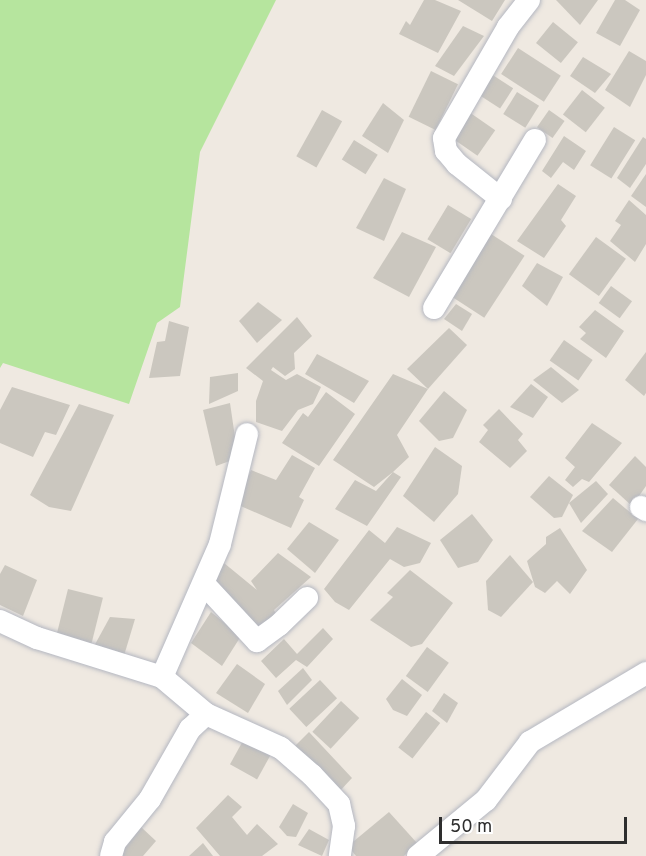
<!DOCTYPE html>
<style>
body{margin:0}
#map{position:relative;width:646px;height:856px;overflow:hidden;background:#efe9e1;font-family:Overpass,sans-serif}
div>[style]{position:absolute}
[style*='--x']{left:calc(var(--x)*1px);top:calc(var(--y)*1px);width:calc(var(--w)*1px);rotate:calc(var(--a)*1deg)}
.green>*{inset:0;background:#b6e59e}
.building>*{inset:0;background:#cbc7bf;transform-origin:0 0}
.roads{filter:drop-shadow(0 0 2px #b4b7c1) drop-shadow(0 0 2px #b4b7c1)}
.minor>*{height:22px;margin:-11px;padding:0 11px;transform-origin:11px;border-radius:11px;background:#fff}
span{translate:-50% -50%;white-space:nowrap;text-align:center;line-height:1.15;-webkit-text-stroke:4.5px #fff;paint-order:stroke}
.scale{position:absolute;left:439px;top:817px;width:188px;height:27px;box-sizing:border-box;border:3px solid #2e2e2e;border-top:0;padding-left:8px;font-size:18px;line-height:21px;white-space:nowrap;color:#2e2e2e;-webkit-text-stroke:4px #fff;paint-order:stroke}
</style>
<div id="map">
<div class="green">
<i style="clip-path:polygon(0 0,276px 0,200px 152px,180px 307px,157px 323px,129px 404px,3px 363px,0 368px)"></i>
</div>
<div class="building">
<i style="clip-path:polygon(424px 0,435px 0,461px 11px,438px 53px,399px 34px,406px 21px,410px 25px)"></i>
<i style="clip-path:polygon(458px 0,505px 0,492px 21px)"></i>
<i style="clip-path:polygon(556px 0,598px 0,580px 25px)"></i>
<i style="clip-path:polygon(615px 0,625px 0,640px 10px,620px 46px,596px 33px)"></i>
<i style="left:553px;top:22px;width:32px;height:27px;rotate:39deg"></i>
<i style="clip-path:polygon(463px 26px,484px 36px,454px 76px,435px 66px)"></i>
<i style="left:518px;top:48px;width:51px;height:31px;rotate:33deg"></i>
<i style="clip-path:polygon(629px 51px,646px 61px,646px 75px,630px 107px,605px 90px)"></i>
<i style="clip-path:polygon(583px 57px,611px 74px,595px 93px,570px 76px)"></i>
<i style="left:431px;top:71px;width:30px;height:51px;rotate:26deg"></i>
<i style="left:488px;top:72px;width:30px;height:24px;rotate:33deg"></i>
<i style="left:582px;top:90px;width:29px;height:31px;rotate:38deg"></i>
<i style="left:517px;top:92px;width:26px;height:26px;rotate:32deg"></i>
<i style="clip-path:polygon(383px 103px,404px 120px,388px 153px,362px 136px)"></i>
<i style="left:322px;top:110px;width:23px;height:53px;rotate:29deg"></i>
<i style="left:549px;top:110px;width:19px;height:21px;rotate:35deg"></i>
<i style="left:469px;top:112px;width:32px;height:31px;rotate:35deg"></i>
<i style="left:614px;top:127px;width:25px;height:45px;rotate:32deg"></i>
<i style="clip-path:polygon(564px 136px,586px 151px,574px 170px,563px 162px,551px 178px,542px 171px)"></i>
<i style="clip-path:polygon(643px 137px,646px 139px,646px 164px,630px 188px,617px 178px)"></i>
<i style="left:354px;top:140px;width:28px;height:23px;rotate:32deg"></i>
<i style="clip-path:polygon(646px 174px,646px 207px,631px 196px)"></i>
<i style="clip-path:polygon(384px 178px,406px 189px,384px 241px,356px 228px)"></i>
<i style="clip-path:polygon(558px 184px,576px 196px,561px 220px,566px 226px,544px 258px,517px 241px)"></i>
<i style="clip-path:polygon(629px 200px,646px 215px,646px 244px,635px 262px,610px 241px,621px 225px,615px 221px)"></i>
<i style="left:448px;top:205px;width:27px;height:40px;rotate:31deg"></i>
<i style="clip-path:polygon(402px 232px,436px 247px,409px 297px,373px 278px)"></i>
<i style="left:491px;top:234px;width:40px;height:74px;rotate:33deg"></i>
<i style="left:596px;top:237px;width:37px;height:46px;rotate:36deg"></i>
<i style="clip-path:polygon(537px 263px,563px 277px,547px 306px,522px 286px)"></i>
<i style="left:611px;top:286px;width:26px;height:21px;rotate:36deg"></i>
<i style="clip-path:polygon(258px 302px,282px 320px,257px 343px,239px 321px)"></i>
<i style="clip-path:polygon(456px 304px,472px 314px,462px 331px,444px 319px)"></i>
<i style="clip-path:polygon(595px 310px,624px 331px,606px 358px,580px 339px,586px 333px,579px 327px)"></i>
<i style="clip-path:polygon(297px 317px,312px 336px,294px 353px,295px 369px,285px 376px,273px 367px,271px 370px,286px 380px,297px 374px,321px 387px,313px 404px,298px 410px,282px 431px,256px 422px,256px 401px,263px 381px,246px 368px)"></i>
<i style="clip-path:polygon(169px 321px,189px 327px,180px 376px,149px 378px,157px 342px,165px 341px)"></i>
<i style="clip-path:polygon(449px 328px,467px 345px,428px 389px,407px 369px)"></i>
<i style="left:564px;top:340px;width:35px;height:25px;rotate:35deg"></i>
<i style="clip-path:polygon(646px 352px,646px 393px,644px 396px,625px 380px)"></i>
<i style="clip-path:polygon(317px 354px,369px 381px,354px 403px,305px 374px)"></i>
<i style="clip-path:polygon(551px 367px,579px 390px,562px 403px,533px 380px)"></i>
<i style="clip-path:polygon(238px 373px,238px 391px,209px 404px,210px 377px)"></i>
<i style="clip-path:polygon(393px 374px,428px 389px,397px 435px,409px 457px,393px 472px,401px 477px,367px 526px,335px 509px,355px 480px,376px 491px,393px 472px,374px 487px,333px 460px)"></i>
<i style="clip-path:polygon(531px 384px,548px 397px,533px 418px,510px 407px)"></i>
<i style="clip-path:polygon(12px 387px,70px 405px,56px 435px,45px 432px,33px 457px,0 443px,0 410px)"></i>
<i style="clip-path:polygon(444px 391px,467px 410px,453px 438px,439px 441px,419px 421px)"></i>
<i style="clip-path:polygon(326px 392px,355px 414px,319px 466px,282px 443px,303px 413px,308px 417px)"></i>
<i style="clip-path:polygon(230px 403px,238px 458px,216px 466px,203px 410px)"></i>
<i style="clip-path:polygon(79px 404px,114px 415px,71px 511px,49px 507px,30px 495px)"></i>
<i style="clip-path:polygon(499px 409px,523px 434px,518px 440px,527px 451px,510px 468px,479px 442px,488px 430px,483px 425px)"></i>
<i style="clip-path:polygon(592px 423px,622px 443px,589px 482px,582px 479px,573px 487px,565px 480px,575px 467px,565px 458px)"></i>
<i style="clip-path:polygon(435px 447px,462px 466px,458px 494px,434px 522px,403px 496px)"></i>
<i style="clip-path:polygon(292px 455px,315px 468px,299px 497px,304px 500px,291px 528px,236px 504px,251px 470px,276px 480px)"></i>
<i style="clip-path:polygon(635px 456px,646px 467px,646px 486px,632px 506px,609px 485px)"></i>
<i style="clip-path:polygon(549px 476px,573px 495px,562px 517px,554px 518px,530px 497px)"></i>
<i style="clip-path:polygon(596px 481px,608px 494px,581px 523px,569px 503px)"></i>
<i style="clip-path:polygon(613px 498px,638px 519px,612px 552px,582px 531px)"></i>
<i style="clip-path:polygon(472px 514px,493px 540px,478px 562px,458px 568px,440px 540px)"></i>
<i style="clip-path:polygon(309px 522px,339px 540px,315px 573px,287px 549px)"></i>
<i style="clip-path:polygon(397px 527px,431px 543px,420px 563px,404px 567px,390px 559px,349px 610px,335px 602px,324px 589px,369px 530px,385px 543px)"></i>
<i style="clip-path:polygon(560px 528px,587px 570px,570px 594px,557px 581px,545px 593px,535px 587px,527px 561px,546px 544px,546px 537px)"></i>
<i style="clip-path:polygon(278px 553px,311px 577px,274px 610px,278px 618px,259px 634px,210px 582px,224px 563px,257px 590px,251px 581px)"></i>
<i style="clip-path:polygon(510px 555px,533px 582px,501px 617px,488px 610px,486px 581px)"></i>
<i style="clip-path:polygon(5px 565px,37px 580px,23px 616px,0 605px,0 574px)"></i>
<i style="clip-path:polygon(410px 570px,453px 603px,422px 644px,411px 647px,370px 620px,393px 597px,387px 593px)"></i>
<i style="left:68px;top:589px;width:36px;height:49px;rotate:14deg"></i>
<i style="clip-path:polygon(211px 612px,241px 636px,222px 666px,191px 643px)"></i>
<i style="clip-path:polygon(110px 617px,135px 619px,123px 659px,93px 648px)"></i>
<i style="clip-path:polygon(323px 628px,333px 639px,307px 667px,296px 660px,276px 678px,261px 661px,284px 639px,297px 654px)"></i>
<i style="left:427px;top:647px;width:27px;height:36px;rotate:36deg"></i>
<i style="clip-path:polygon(237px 664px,265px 684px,248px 713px,216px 693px)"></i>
<i style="clip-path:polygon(303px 668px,312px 680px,287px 705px,278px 691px)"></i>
<i style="clip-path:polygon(402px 679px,422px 695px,407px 716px,393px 710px,386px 699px)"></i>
<i style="left:320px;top:680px;width:25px;height:42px;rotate:47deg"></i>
<i style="clip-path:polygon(444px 693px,458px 703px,447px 723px,432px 711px)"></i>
<i style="left:341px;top:701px;width:25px;height:42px;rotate:43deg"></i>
<i style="left:426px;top:712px;width:18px;height:45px;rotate:38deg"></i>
<i style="clip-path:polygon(309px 732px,352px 778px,338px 793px,292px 749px)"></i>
<i style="left:244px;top:739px;width:31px;height:29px;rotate:29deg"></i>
<i style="clip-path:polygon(228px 795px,242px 807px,232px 817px,247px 835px,257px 824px,278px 844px,262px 856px,220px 856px,196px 828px)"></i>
<i style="clip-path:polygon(293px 804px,308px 813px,296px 837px,287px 836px,279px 827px)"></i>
<i style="clip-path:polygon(389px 812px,417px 843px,404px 856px,356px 856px,348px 846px)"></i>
<i style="clip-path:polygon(141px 827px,156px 841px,143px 856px,119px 856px)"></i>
<i style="clip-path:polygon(309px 829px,329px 840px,322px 856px,298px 845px)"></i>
<i style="clip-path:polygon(203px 843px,213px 856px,189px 856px)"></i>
</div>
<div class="roads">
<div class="minor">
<i style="--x:501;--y:199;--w:56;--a:-141.5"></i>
<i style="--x:457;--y:164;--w:17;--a:-130"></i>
<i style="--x:446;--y:151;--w:13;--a:-99"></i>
<i style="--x:444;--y:138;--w:128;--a:-60"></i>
<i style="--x:508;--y:27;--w:34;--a:-52"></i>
<i style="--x:434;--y:308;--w:196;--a:-59"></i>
<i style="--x:641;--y:507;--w:6;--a:31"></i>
<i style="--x:204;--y:584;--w:78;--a:47.1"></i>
<i style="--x:257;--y:641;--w:27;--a:-36"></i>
<i style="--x:279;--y:625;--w:39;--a:-44"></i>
<i style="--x:0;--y:621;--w:41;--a:24.7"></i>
<i style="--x:37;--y:638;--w:131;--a:17.3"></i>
<i style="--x:162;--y:677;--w:57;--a:40.1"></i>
<i style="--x:206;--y:714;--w:82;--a:24.4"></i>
<i style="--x:281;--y:748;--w:41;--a:41.1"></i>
<i style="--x:312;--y:775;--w:40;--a:47"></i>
<i style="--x:339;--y:804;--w:23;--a:77"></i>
<i style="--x:344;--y:826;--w:30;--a:98"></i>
<i style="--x:162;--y:677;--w:145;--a:-66.4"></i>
<i style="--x:220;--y:544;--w:113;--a:-76.2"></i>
<i style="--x:111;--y:856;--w:15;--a:-74"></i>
<i style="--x:115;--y:842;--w:55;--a:-50.9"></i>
<i style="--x:150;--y:799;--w:81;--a:-60.3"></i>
<i style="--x:190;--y:729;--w:22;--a:-43"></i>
<i style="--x:418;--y:856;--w:88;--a:-39.5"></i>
<i style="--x:486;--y:800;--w:73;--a:-52.8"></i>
<i style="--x:530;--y:742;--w:135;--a:-30.7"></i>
</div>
</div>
<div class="scale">50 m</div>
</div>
